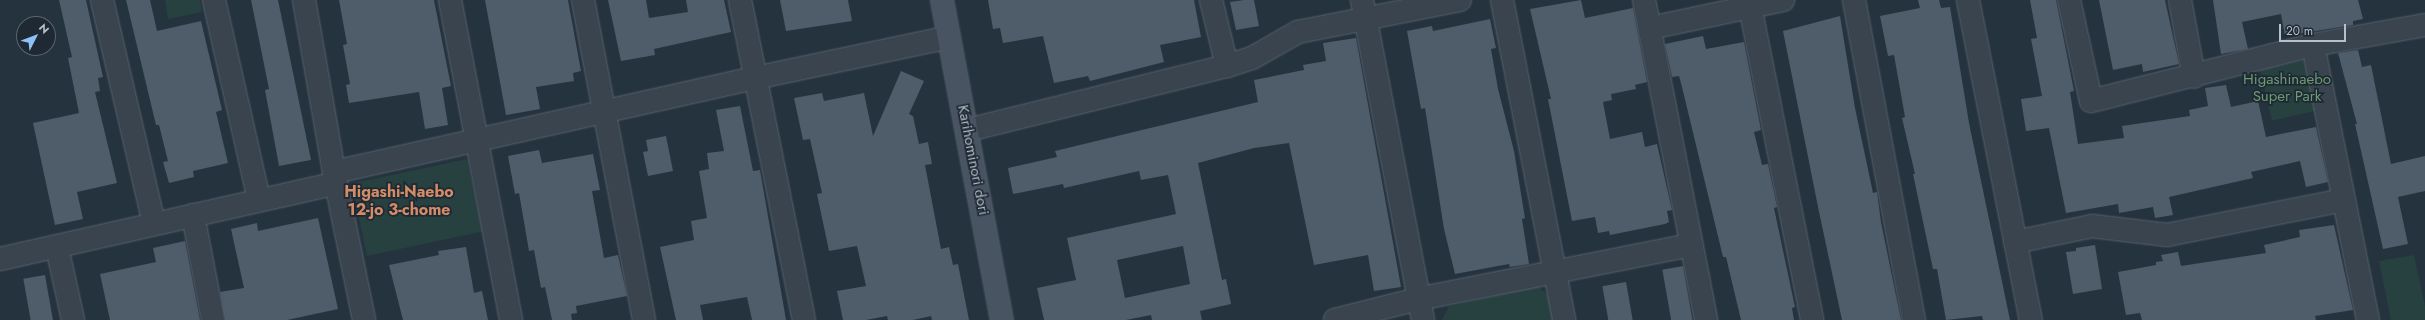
<!DOCTYPE html>
<style>
body{margin:0}
#map{position:relative;width:2425px;height:320px;overflow:hidden;background:#25333f;font-family:Jost,sans-serif}
div>[style]{position:absolute}
[style*='--x']{left:calc(var(--x)*1px);top:calc(var(--y)*1px);width:calc(var(--w)*1px);rotate:calc(var(--a)*1deg)}
.green>*{inset:0;background:#274040;transform-origin:0 0}
.building>*{inset:0;background:#4f5c6a;transform-origin:0 0}
.roads{filter:drop-shadow(0 0 1px #57626d) drop-shadow(0 0 1px #57626d)}
.street>*{height:22px;margin:-11px;padding:0 11px;transform-origin:11px;border-radius:11px;background:#39444f}
.secondary>*{height:22px;margin:-11px;padding:0 11px;transform-origin:11px;border-radius:11px;background:#485462}
span{translate:-50% -50%;white-space:nowrap;text-align:center;line-height:1.15;-webkit-text-stroke:3.5px #1e2934;paint-order:stroke}
.park-label{font-size:15px;color:#6d9a73}
.street-label{font-size:15px;color:#b6bfca}
.neighbourhood-label{font-size:16px;color:#d48c67;font-weight:700}
.north{position:absolute;left:16px;top:16px;width:40px;height:40px;box-sizing:border-box;background:#1e2934;border:1px solid #5b6570;border-radius:50%;rotate:48deg;font-size:11px;font-weight:700;line-height:16px;text-align:center;color:#b6bfca}
.north::after{content:'';display:block;margin:auto;width:14px;height:18px;background:#8ec0f6;clip-path:polygon(50% 0,100% 100%,50% 72%,0 100%)}
.scale{position:absolute;left:2279px;top:24px;width:67px;height:18px;box-sizing:border-box;border:2px solid #b6bfca;border-top:0;padding-left:5px;font-size:12px;line-height:14px;white-space:nowrap;color:#b6bfca;-webkit-text-stroke:3px #1e2934;paint-order:stroke}
</style>
<div id="map">
<div class="green">
<i style="clip-path:polygon(165px 0,200px 0,202px 12px,168px 19px)"></i>
<i style="left:2304px;top:60px;width:52px;height:45px;rotate:77deg"></i>
<i style="left:467px;top:159px;width:74px;height:118px;rotate:78deg"></i>
<i style="clip-path:polygon(2414px 255px,2425px 306px,2425px 320px,2391px 320px,2379px 261px)"></i>
<i style="clip-path:polygon(1538px 286px,1549px 296px,1553px 320px,1442px 320px,1449px 306px)"></i>
</div>
<div class="building">
<i style="clip-path:polygon(59px 0,86px 0,103px 77px,98px 78px,100px 91px,95px 92px,117px 183px,77px 192px,83px 219px,55px 225px,33px 123px,79px 113px,68px 58px,72px 57px)"></i>
<i style="clip-path:polygon(126px 0,150px 0,157px 31px,201px 21px,222px 110px,216px 112px,228px 163px,193px 171px,194px 177px,169px 183px,163px 162px,168px 161px,159px 125px,156px 125px)"></i>
<i style="clip-path:polygon(251px 0,278px 0,311px 160px,279px 166px,265px 90px,269px 89px)"></i>
<i style="clip-path:polygon(339px 0,434px 0,451px 86px,442px 88px,448px 125px,425px 129px,419px 92px,349px 103px,346px 85px,350px 84px,343px 45px,347px 44px)"></i>
<i style="clip-path:polygon(485px 0,568px 0,581px 71px,573px 73px,574px 81px,536px 87px,540px 109px,506px 115px)"></i>
<i style="clip-path:polygon(608px 0,646px 0,649px 18px,688px 12px,686px 0,724px 0,731px 32px,654px 49px,655px 55px,621px 61px)"></i>
<i style="clip-path:polygon(780px 0,848px 0,852px 21px,786px 31px)"></i>
<i style="clip-path:polygon(988px 0,1194px 0,1201px 37px,1160px 45px,1164px 62px,1090px 81px,1088px 76px,1054px 83px,1043px 36px,1003px 43px,1000px 28px,993px 29px)"></i>
<i style="clip-path:polygon(1244px 0,1254px 0,1259px 26px,1236px 30px,1230px 2px)"></i>
<i style="clip-path:polygon(1581px 0,1585px 18px,1633px 8px,1647px 82px,1635px 85px,1636px 89px,1611px 94px,1612px 100px,1603px 102px,1610px 139px,1642px 132px,1645px 147px,1657px 144px,1672px 210px,1667px 211px,1669px 222px,1665px 224px,1610px 235px,1609px 231px,1598px 233px,1595px 217px,1572px 221px,1548px 99px,1551px 99px,1530px 9px)"></i>
<i style="clip-path:polygon(1918px 0,1939px 0,1941px 8px,1950px 7px,1969px 123px,2010px 320px,1983px 320px,1982px 316px,1946px 320px,1937px 269px,1933px 269px,1913px 174px,1915px 174px,1902px 118px,1905px 117px,1894px 55px,1888px 56px,1880px 16px,1920px 8px)"></i>
<i style="clip-path:polygon(2030px 0,2056px 0,2074px 91px,2070px 92px,2078px 144px,2124px 138px,2122px 126px,2190px 116px,2189px 110px,2208px 106px,2205px 88px,2226px 85px,2231px 107px,2258px 101px,2266px 137px,2316px 127px,2328px 182px,2306px 187px,2300px 161px,2251px 172px,2253px 178px,2169px 197px,2173px 215px,2155px 218px,2153px 207px,2119px 213px,2118px 204px,2066px 213px,2049px 128px,2026px 131px,2021px 99px,2042px 96px,2031px 39px,2037px 38px)"></i>
<i style="clip-path:polygon(2099px 0,2165px 0,2179px 64px,2143px 72px,2142px 64px,2113px 70px)"></i>
<i style="clip-path:polygon(2213px 0,2358px 0,2363px 19px,2353px 21px,2353px 25px,2285px 36px,2281px 14px,2242px 22px,2248px 49px,2221px 54px)"></i>
<i style="clip-path:polygon(1840px 16px,1855px 108px,1873px 193px,1877px 192px,1881px 222px,1901px 320px,1842px 320px,1818px 207px,1783px 31px)"></i>
<i style="clip-path:polygon(1490px 19px,1496px 48px,1491px 49px,1498px 89px,1514px 151px,1525px 218px,1522px 219px,1529px 264px,1510px 267px,1509px 264px,1455px 274px,1444px 229px,1425px 108px,1421px 109px,1407px 31px,1432px 26px,1433px 31px)"></i>
<i style="clip-path:polygon(1703px 36px,1706px 49px,1744px 42px,1761px 130px,1754px 132px,1762px 165px,1768px 164px,1777px 207px,1774px 208px,1795px 307px,1792px 308px,1794px 320px,1741px 320px,1726px 257px,1723px 257px,1682px 87px,1679px 76px,1672px 77px,1665px 44px)"></i>
<i style="clip-path:polygon(evenodd,1356px 38px,1401px 287px,1374px 291px,1368px 255px,1314px 265px,1289px 143px,1254px 148px,1198px 163px,1222px 280px,1226px 279px,1231px 304px,1200px 311px,1202px 320px,1152px 320px,1151px 315px,1126px 320px,1044px 320px,1037px 288px,1076px 280px,1067px 238px,1176px 214px,1168px 175px,1141px 180px,1139px 171px,1064px 188px,1063px 184px,1013px 194px,1008px 168px,1057px 157px,1055px 151px,1258px 102px,1254px 80px,1304px 70px,1303px 65px,1326px 61px,1323px 43px,1356px 38px,1183px 246px,1190px 284px,1125px 298px,1117px 260px,1183px 246px)"></i>
<i style="clip-path:polygon(2358px 50px,2362px 67px,2371px 65px,2391px 164px,2425px 156px,2425px 191px,2398px 197px,2408px 244px,2383px 249px,2355px 124px,2357px 124px,2338px 53px)"></i>
<i style="clip-path:polygon(901px 71px,924px 81px,909px 114px,913px 116px,919px 144px,928px 142px,932px 164px,925px 165px,941px 249px,949px 247px,953px 265px,958px 264px,969px 320px,932px 320px,931px 316px,913px 320px,888px 320px,887px 316px,866px 320px,843px 320px,837px 291px,866px 286px,857px 246px,829px 251px,817px 194px,822px 193px,810px 139px,803px 140px,794px 98px,822px 93px,824px 101px,864px 93px,873px 136px)"></i>
<i style="clip-path:polygon(740px 106px,753px 171px,760px 170px,786px 320px,752px 320px,747px 297px,700px 305px,703px 320px,676px 320px,660px 247px,694px 240px,691px 221px,707px 218px,699px 171px,709px 169px,707px 153px,724px 151px,716px 110px)"></i>
<i style="clip-path:polygon(666px 136px,673px 171px,648px 176px,643px 152px,648px 151px,646px 140px)"></i>
<i style="clip-path:polygon(539px 150px,542px 163px,593px 154px,600px 190px,592px 191px,604px 258px,618px 255px,627px 296px,576px 306px,577px 313px,571px 314px,572px 320px,552px 320px,545px 287px,541px 288px,534px 250px,529px 251px,519px 193px,515px 194px,508px 156px)"></i>
<i style="clip-path:polygon(318px 218px,338px 309px,287px 320px,225px 320px,220px 292px,244px 288px,231px 229px,257px 223px,258px 231px)"></i>
<i style="clip-path:polygon(2334px 225px,2353px 310px,2315px 316px,2316px 320px,2142px 320px,2140px 313px,2126px 315px,2118px 272px,2156px 265px,2156px 262px,2163px 261px,2161px 255px,2178px 252px,2181px 266px,2266px 253px,2264px 245px,2300px 237px,2299px 230px)"></i>
<i style="clip-path:polygon(185px 241px,200px 320px,110px 320px,100px 274px,156px 262px,153px 248px)"></i>
<i style="clip-path:polygon(2095px 245px,2102px 289px,2073px 294px,2066px 252px,2076px 251px,2076px 248px)"></i>
<i style="clip-path:polygon(466px 247px,474px 293px,482px 291px,488px 320px,403px 320px,389px 265px,439px 255px,438px 251px)"></i>
<i style="left:1683px;top:266px;width:55px;height:21px;rotate:80deg"></i>
<i style="left:45px;top:275px;width:46px;height:22px;rotate:80deg"></i>
<i style="left:1626px;top:282px;width:39px;height:24px;rotate:80deg"></i>
</div>
<div class="roads">
<div class="street">
<i style="--x:102;--y:0;--w:229;--a:76.9"></i>
<i style="--x:214;--y:0;--w:205;--a:77.3"></i>
<i style="--x:304;--y:0;--w:186;--a:80.1"></i>
<i style="--x:336;--y:183;--w:140;--a:78.4"></i>
<i style="--x:450;--y:0;--w:326;--a:79.2"></i>
<i style="--x:583;--y:0;--w:326;--a:79.2"></i>
<i style="--x:740;--y:0;--w:326;--a:78.7"></i>
<i style="--x:1211;--y:0;--w:68;--a:76.4"></i>
<i style="--x:1362;--y:0;--w:326;--a:79.2"></i>
<i style="--x:1502;--y:0;--w:326;--a:79"></i>
<i style="--x:1644;--y:0;--w:326;--a:79"></i>
<i style="--x:1854;--y:0;--w:326;--a:79.4"></i>
<i style="--x:1968;--y:0;--w:326;--a:78.9"></i>
<i style="--x:2069;--y:0;--w:103;--a:77.7"></i>
<i style="--x:2091;--y:101;--w:229;--a:-14.2"></i>
<i style="--x:2313;--y:45;--w:114;--a:-10.1"></i>
<i style="--x:2180;--y:0;--w:78;--a:79.7"></i>
<i style="--x:1750;--y:6;--w:320;--a:78.8"></i>
<i style="--x:1650;--y:28;--w:136;--a:-11.9"></i>
<i style="--x:2313;--y:45;--w:280;--a:78.7"></i>
<i style="--x:968;--y:130;--w:267;--a:-13.9"></i>
<i style="--x:1227;--y:66;--w:26;--a:-18"></i>
<i style="--x:1252;--y:58;--w:53;--a:-29.5"></i>
<i style="--x:1298;--y:32;--w:165;--a:-11.2"></i>
<i style="--x:334;--y:172;--w:431;--a:-12.6"></i>
<i style="--x:755;--y:78;--w:198;--a:-11.9"></i>
<i style="--x:193;--y:215;--w:107;--a:79.2"></i>
<i style="--x:2015;--y:242;--w:79;--a:-11.7"></i>
<i style="--x:2092;--y:226;--w:76;--a:6.8"></i>
<i style="--x:2167;--y:235;--w:180;--a:-11.2"></i>
<i style="--x:57;--y:247;--w:75;--a:77.6"></i>
<i style="--x:0;--y:259;--w:344;--a:-12.7"></i>
<i style="--x:1335;--y:320;--w:86;--a:-14.2"></i>
<i style="--x:1418;--y:299;--w:278;--a:-11.2"></i>
</div>
<div class="secondary">
<i style="--x:942;--y:0;--w:326;--a:79.4"></i>
</div>
</div>
<div class="park-label">
<span style="left:2287px;top:88px">Higashinaebo<br>Super Park</span>
</div>
<div class="street-label">
<span style="left:973px;top:160px;rotate:79deg">Karihominori dori</span>
</div>
<div class="neighbourhood-label">
<span style="left:399px;top:201px">Higashi-Naebo<br>12-jo 3-chome</span>
</div>
<div class="north">N</div>
<div class="scale">20 m</div>
</div>
